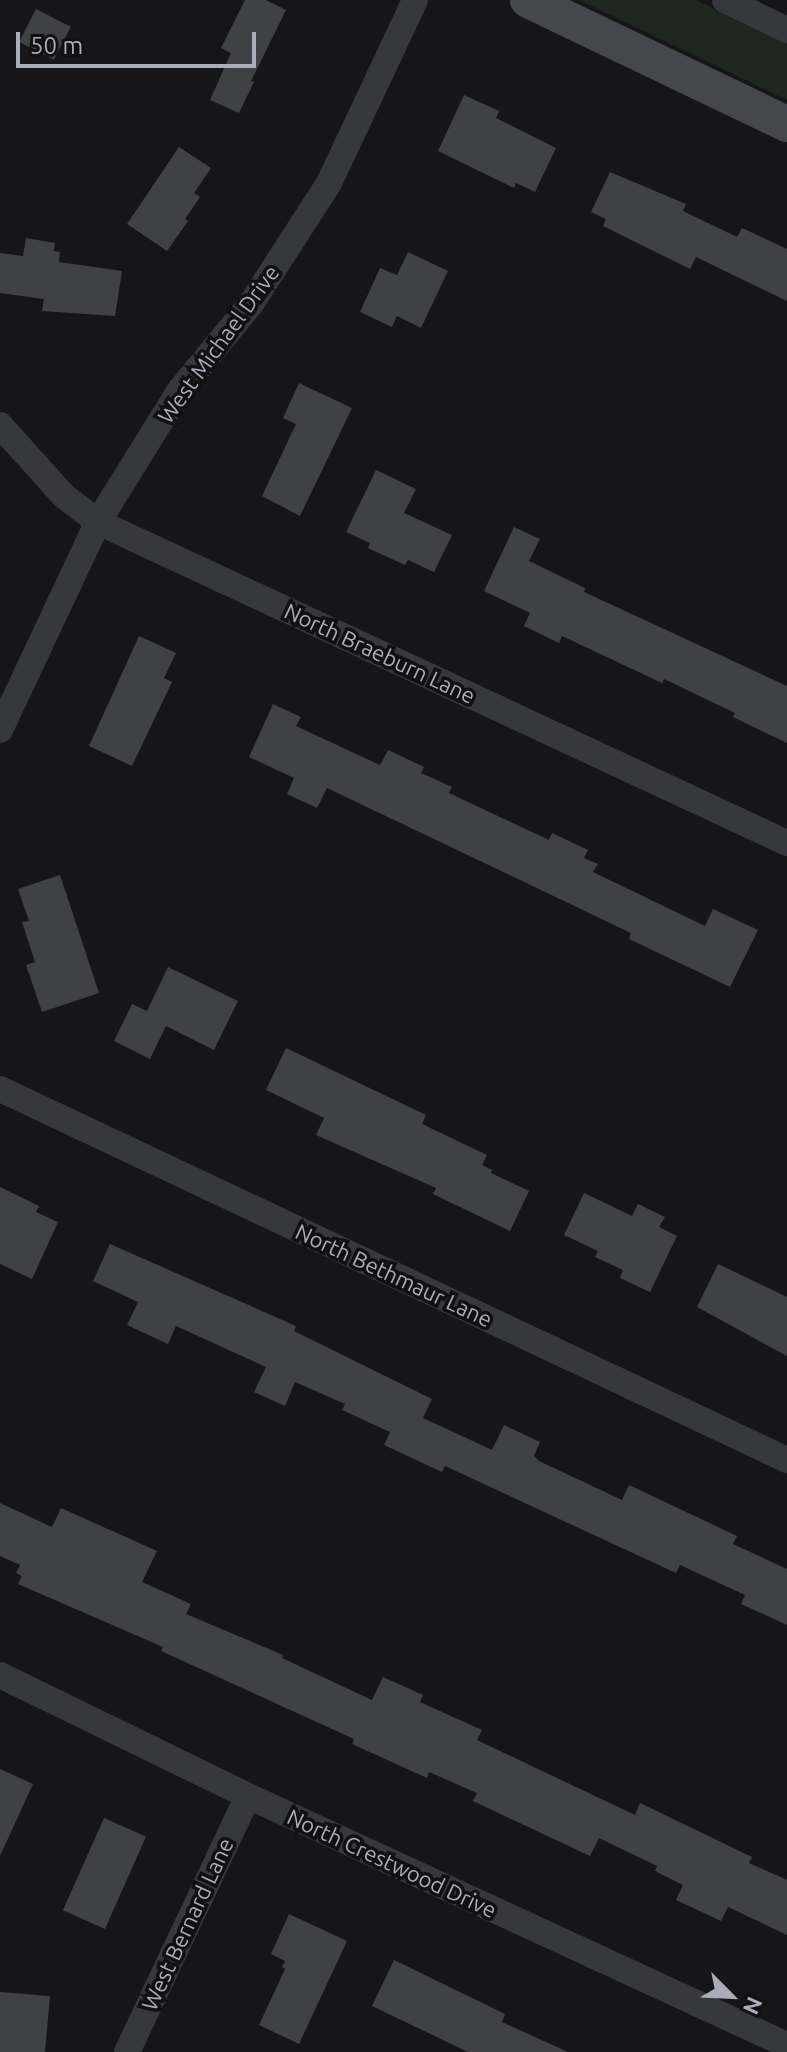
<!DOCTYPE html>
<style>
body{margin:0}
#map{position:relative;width:787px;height:2052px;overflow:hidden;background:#161618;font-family:Ubuntu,sans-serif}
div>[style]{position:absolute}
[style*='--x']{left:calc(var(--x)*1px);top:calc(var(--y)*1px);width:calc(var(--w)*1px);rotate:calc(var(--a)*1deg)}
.green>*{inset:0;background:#1e261f}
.building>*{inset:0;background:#404145;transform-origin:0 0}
.street>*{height:26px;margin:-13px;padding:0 13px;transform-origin:13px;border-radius:13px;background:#37383d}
.secondary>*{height:36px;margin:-18px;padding:0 18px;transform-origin:18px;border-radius:18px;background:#45474d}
span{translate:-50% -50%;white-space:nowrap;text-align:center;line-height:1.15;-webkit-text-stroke:7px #111113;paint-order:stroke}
.street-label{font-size:22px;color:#a8adb8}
.north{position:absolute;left:691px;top:1956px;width:80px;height:80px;-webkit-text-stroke:6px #111113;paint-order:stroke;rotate:114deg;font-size:22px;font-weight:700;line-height:32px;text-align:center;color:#a8adb8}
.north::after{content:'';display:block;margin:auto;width:28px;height:36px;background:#a8adb8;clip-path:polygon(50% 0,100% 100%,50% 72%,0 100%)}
.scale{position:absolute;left:16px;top:32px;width:240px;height:36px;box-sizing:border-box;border:4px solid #a8adb8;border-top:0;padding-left:10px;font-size:24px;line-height:28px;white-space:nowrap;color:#a8adb8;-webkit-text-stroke:6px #111113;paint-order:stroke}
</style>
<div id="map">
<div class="green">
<i style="clip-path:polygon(579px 0,696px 0,787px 43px,787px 100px)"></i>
</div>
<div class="building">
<i style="clip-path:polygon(245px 0,266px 0,286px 10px,251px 81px,254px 82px,239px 113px,210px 100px,231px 53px,221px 48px)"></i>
<i style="left:36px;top:9px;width:39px;height:37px;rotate:27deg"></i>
<i style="clip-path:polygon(464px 95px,499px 111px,496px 118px,556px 148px,535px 192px,516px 183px,514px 188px,438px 151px)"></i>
<i style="clip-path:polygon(179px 147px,211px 168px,194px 193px,200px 197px,185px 219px,188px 221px,167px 251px,127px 224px)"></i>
<i style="clip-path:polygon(610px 172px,686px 204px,683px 211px,737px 237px,742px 228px,787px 249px,787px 301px,696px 257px,690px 269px,603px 226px,606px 219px,591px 212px)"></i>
<i style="clip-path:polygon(26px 238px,55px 243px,54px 251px,60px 252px,59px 262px,122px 271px,115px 316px,42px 311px,44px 299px,0 293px,0 253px,23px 256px)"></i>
<i style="clip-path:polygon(408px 252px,448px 271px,421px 328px,397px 316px,392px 327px,360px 312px,380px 268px,397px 275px)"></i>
<i style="clip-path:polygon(299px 383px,352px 408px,300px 516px,262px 496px,296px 424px,283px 418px)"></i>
<i style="clip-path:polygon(376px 470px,416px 489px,404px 513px,452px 535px,434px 572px,408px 560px,405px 565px,368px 548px,370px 543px,346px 532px)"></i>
<i style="clip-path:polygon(514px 527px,540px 539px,529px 561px,585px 588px,584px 592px,787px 686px,787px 743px,733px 717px,735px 713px,664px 679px,662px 683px,562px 636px,559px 643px,524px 626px,530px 613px,484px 591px)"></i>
<i style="clip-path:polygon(139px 636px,176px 653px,164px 678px,172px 682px,132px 766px,89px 746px)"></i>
<i style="clip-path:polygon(273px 704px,301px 717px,296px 726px,380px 765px,388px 750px,424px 767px,421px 773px,452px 787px,449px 793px,549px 840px,552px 833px,588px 850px,584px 858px,598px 864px,593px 872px,705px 926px,713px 909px,758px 930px,730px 987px,629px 939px,631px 933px,327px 788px,317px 808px,287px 794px,294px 778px,249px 757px)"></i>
<i style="clip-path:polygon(60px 875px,99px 993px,42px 1012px,26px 965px,35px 962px,22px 922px,29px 921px,18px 889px)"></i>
<i style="clip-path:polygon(168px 967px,238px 1001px,214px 1050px,166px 1026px,150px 1059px,114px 1041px,132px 1004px,147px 1011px)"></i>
<i style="clip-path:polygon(286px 1048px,426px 1115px,422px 1124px,487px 1155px,482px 1165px,492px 1170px,491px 1173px,529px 1191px,510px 1231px,433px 1194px,436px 1188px,316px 1135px,324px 1118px,266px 1090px)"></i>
<i style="clip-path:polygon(0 1187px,39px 1206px,36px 1212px,58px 1222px,32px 1279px,0 1264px)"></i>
<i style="clip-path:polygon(584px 1193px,632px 1216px,638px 1204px,665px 1217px,659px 1227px,677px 1236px,650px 1292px,620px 1278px,623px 1270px,595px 1257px,598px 1251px,564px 1235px)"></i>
<i style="clip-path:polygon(110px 1244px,296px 1326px,294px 1331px,432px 1399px,423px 1418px,492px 1450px,504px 1425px,540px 1442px,534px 1456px,539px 1461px,622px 1500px,629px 1485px,737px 1536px,733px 1544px,787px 1569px,787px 1625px,741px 1604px,745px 1595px,680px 1565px,676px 1573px,445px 1466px,442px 1472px,384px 1445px,390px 1432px,342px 1410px,345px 1404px,295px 1382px,285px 1406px,254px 1392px,266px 1367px,176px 1326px,168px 1344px,127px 1325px,138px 1302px,93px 1281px)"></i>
<i style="clip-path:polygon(718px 1264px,787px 1297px,787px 1356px,697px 1307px)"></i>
<i style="clip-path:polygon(0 1503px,52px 1527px,61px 1508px,157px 1551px,142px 1582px,191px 1604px,186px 1614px,283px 1655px,282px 1658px,372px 1700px,383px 1677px,423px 1695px,420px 1702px,482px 1730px,477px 1740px,635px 1815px,640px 1803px,752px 1857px,749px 1863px,787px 1880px,787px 1935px,728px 1907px,721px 1921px,676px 1900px,683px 1885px,655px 1871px,657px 1866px,599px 1838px,590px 1856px,473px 1801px,477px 1793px,429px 1772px,427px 1778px,352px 1744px,354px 1739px,161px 1651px,163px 1647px,18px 1584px,22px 1576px,16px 1573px,20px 1565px,0 1556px)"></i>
<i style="clip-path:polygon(0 1769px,33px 1784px,0 1856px)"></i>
<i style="left:104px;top:1818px;width:46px;height:101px;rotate:24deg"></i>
<i style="clip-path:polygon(289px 1914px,347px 1941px,299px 2044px,259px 2025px,285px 1969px,282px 1967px,285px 1961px,271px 1954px)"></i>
<i style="clip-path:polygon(394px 1960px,505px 2014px,502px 2022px,568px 2052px,468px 2052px,372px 2006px)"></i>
<i style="clip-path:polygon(0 1992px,50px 1996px,45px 2052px,0 2052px)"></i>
</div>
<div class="street">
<i style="--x:725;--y:0;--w:69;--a:25.8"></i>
<i style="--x:0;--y:425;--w:96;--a:48"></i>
<i style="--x:64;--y:496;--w:43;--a:37.4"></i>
<i style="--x:98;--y:522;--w:760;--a:24.98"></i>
<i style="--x:0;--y:730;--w:230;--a:-64.8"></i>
<i style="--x:98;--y:522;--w:155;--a:-58.2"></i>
<i style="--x:180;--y:390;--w:112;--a:-50.5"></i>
<i style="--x:251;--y:304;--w:144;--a:-57.2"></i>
<i style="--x:329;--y:183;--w:202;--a:-64.8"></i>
<i style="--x:0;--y:1089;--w:870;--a:25.24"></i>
<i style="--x:0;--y:1675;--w:276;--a:26"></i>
<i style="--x:248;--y:1796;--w:594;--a:24.8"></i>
<i style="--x:127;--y:2052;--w:283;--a:-64.7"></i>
</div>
<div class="secondary">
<i style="--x:528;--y:0;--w:287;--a:25.6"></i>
</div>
<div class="street-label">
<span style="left:218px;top:344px;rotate:-54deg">West Michael Drive</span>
<span style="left:380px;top:653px;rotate:25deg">North Braeburn Lane</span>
<span style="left:394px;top:1275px;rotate:25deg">North Bethmaur Lane</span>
<span style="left:392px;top:1863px;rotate:25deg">North Crestwood Drive</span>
<span style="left:187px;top:1924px;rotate:-65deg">West Bernard Lane</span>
</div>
<div class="north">N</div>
<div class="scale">50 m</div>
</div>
